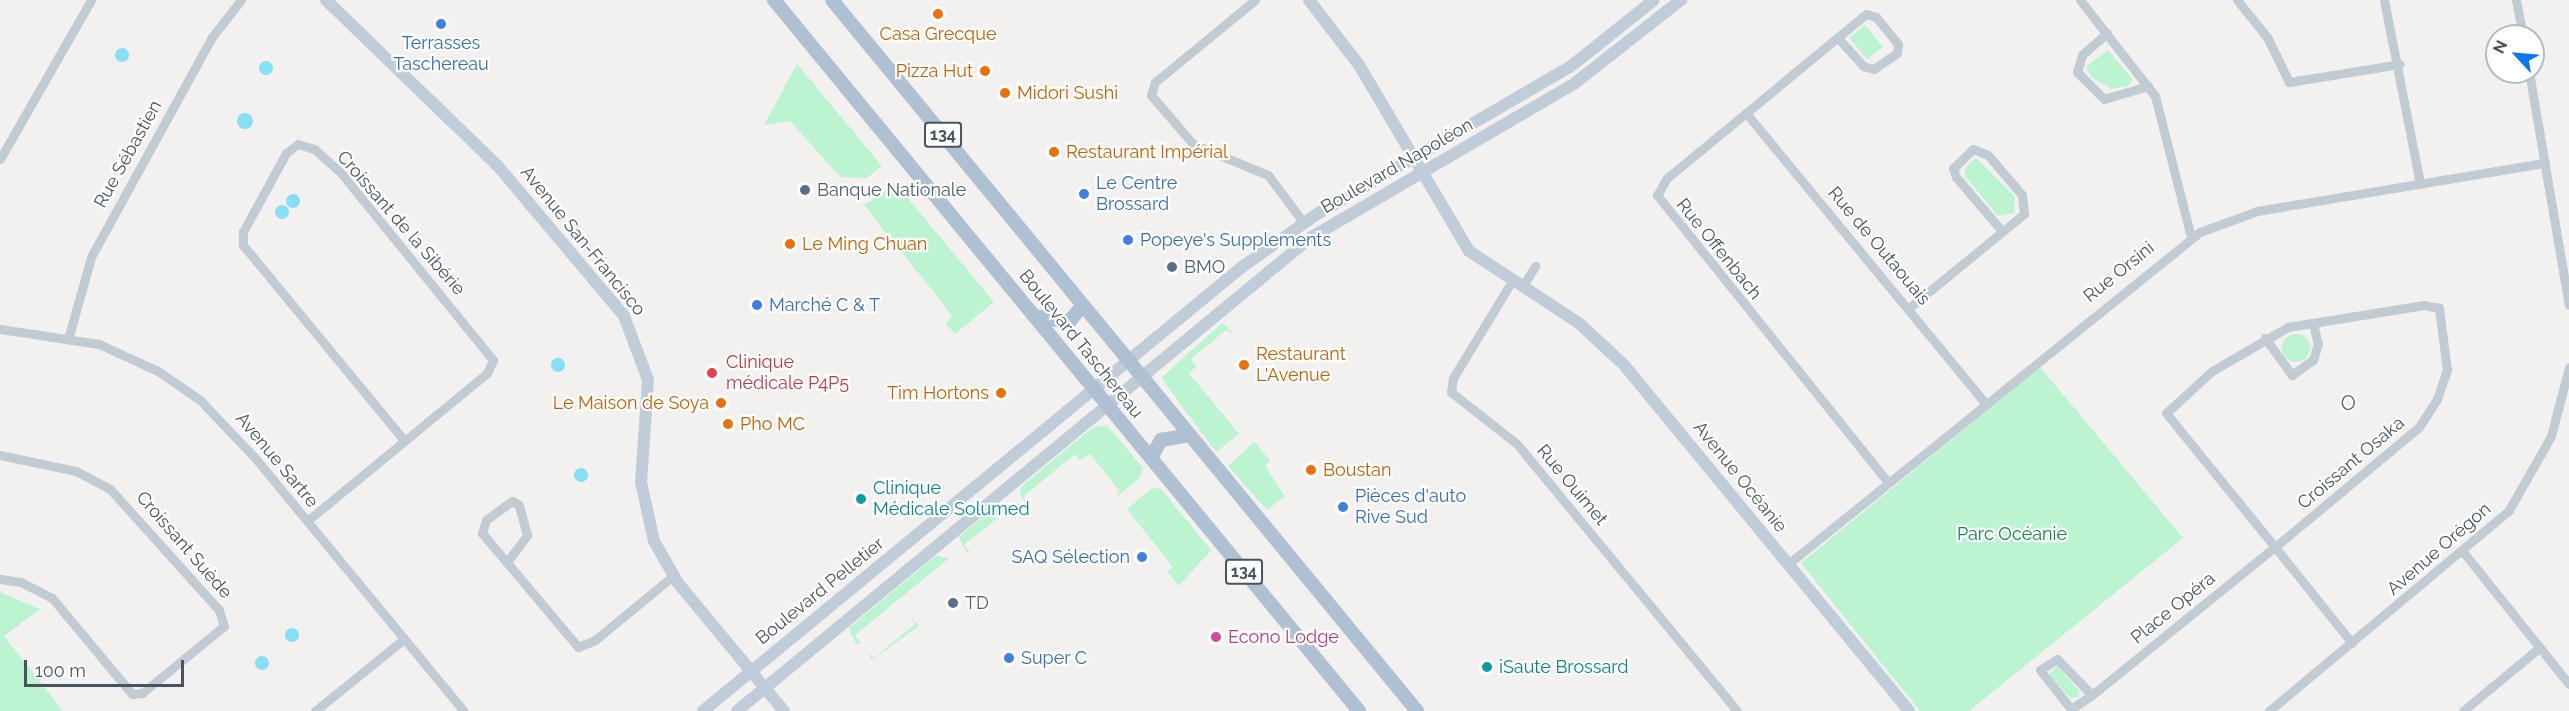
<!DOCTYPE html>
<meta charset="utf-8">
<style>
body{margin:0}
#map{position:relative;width:2569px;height:711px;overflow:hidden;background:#f3f0f0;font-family:Raleway,sans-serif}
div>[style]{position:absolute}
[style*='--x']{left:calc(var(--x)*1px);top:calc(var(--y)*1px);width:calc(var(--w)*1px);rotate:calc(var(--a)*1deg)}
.green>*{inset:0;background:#bcf3d0;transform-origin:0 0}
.round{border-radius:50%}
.water>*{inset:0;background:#86dff3}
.street>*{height:9px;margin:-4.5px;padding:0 4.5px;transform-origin:4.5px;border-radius:4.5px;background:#c0cbd3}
.secondary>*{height:12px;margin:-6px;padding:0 6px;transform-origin:6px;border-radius:6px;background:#c0ccd8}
.primary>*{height:14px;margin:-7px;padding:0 7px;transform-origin:7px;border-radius:7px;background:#aec0d1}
.dots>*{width:16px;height:16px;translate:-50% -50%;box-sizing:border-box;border:3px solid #fff;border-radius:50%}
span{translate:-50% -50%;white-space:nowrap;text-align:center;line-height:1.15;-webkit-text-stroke:4.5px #fff;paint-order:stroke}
.shield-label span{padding:2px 4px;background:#fff;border:2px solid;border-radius:4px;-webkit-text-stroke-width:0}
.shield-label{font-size:16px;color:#47545f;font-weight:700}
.food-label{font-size:18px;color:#c56008}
.right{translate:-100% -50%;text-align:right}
.left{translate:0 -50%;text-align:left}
.shop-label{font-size:18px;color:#366cbe}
.street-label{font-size:18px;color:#47545f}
.service-label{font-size:18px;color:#4e5e75}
.health-label{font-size:18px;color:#be3a42}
.culture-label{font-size:18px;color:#0d838f}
.park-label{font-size:18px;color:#108849}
.hotel-label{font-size:18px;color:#b23c85}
.neighbourhood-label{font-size:20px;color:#5c6166;letter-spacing:1.5px}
.north{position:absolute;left:2485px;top:24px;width:60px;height:60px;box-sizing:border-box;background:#fff;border:2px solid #b5bbbf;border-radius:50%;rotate:296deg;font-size:16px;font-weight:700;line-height:24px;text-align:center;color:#47545f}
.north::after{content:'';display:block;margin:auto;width:21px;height:27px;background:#0b75f2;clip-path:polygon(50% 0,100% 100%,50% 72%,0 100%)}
.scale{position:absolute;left:24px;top:660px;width:160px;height:27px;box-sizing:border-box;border:3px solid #47545f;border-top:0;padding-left:8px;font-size:18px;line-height:21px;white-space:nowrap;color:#47545f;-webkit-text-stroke:4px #fff;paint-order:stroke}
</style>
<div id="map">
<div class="green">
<i style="left:1865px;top:25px;width:28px;height:20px;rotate:51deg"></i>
<i style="clip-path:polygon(2108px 50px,2133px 80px,2128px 86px,2112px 89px,2092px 78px,2086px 66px)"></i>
<i style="clip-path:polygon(797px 64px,882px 166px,867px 178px,840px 177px,790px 121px,764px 125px)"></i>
<i style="clip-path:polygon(1976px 158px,2015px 197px,2014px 213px,1998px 216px,1965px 176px,1965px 168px)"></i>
<i style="clip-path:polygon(896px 184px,994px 302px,955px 334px,946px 324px,952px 315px,864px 205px)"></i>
<i style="clip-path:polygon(1222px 323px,1235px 334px,1226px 330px,1191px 359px,1197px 366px,1189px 373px,1239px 434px,1216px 452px,1161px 378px)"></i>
<i class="round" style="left:2282px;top:334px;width:28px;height:28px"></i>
<i style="clip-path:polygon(2040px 367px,2183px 538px,1969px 711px,1920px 711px,1801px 563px)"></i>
<i style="clip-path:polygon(1107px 425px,1143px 468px,1139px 479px,1115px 498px,1120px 491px,1090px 454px,1080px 460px,1075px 454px,1024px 496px,1027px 504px,1020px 495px,1022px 486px,1092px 428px)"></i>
<i style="clip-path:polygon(1254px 442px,1271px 461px,1265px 466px,1285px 496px,1267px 510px,1228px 466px)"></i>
<i style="clip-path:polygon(1152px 488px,1161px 489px,1211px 550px,1179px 586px,1167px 572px,1173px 567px,1127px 509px)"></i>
<i style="clip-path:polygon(999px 504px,1007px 508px,1013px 517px,1006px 511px,964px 545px,970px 552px,966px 552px,959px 537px)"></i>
<i style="clip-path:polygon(937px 555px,948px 559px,855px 635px,861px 643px,856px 644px,849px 628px)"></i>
<i style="clip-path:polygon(0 592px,40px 609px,4px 636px,63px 711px,0 711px)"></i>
<i style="clip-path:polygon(910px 616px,919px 626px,872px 660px,867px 652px,874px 658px,915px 624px)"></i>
<i style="clip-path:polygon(2057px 666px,2079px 691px,2079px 697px,2070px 698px,2049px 674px)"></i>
</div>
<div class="water">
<i class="round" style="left:115px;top:48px;width:14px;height:14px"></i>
<i class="round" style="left:259px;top:61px;width:14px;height:14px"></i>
<i class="round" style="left:237px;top:113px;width:16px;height:16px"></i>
<i class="round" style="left:286px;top:194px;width:14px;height:14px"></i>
<i class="round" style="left:275px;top:205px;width:14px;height:14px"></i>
<i class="round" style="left:551px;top:358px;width:14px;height:14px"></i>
<i class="round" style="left:574px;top:468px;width:14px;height:14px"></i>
<i class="round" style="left:285px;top:628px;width:14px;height:14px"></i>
<i class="round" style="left:255px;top:656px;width:14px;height:14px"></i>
</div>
<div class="street">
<i style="--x:1255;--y:0;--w:129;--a:140.6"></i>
<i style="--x:1155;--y:82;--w:14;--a:107"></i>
<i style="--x:1151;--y:95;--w:65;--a:49.4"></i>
<i style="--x:1193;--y:144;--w:81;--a:22.5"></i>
<i style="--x:1268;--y:175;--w:59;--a:53.3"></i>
<i style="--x:2080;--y:0;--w:122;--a:52"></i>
<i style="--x:2155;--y:96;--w:146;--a:75.7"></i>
<i style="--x:2237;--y:0;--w:48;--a:51"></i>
<i style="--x:2267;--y:37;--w:50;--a:63.9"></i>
<i style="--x:2289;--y:82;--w:112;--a:-9.2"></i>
<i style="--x:2384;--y:0;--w:187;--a:78.9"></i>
<i style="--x:2516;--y:0;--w:37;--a:79"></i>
<i style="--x:2107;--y:33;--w:33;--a:139"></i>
<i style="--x:2082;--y:55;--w:18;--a:106"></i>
<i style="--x:2077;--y:72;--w:38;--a:45"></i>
<i style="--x:2104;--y:99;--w:46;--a:-16.5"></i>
<i style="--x:1838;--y:38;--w:38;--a:48"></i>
<i style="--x:1863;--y:66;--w:11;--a:15"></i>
<i style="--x:1874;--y:69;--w:28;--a:-35"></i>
<i style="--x:1897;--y:53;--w:9;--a:-84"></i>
<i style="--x:1898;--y:44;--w:35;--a:-129"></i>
<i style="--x:1876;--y:17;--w:10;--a:-163"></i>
<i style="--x:1866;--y:14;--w:258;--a:140.5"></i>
<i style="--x:1667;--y:178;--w:20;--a:120"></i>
<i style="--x:1657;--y:195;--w:368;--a:51.2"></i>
<i style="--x:2529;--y:72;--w:236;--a:80.3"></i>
<i style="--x:1746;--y:113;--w:376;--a:50.5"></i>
<i style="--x:0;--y:159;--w:183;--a:-60.2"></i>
<i style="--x:1512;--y:281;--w:114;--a:121.3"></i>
<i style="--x:1453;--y:378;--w:14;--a:98"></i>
<i style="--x:1451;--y:392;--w:84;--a:38.2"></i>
<i style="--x:1517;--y:444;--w:346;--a:50.5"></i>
<i style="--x:1522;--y:287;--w:25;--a:-58"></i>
<i style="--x:1909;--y:308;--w:149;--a:-39.3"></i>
<i style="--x:2024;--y:214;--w:19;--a:-96"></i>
<i style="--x:2022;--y:195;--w:52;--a:-130.4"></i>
<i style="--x:1988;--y:155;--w:16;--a:-158"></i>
<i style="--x:1973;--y:149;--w:28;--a:136"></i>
<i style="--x:1953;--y:168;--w:9;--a:72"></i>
<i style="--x:1956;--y:177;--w:71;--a:49.6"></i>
<i style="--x:0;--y:329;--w:100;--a:8.6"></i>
<i style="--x:99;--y:344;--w:65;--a:24.6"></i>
<i style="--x:158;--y:371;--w:51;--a:34.6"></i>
<i style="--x:200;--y:400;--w:81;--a:46.5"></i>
<i style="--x:256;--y:459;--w:327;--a:50.5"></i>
<i style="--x:69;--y:336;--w:82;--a:-74.4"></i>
<i style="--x:91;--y:257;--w:251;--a:-61.2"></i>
<i style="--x:212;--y:37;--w:47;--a:-51.9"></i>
<i style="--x:2265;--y:338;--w:46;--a:53.9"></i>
<i style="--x:2292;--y:375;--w:26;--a:-36"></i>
<i style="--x:2313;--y:360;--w:17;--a:-73"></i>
<i style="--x:2318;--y:344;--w:21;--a:-104"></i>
<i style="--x:0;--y:455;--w:78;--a:11.9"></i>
<i style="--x:76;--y:471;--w:38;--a:28"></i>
<i style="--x:110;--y:489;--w:163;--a:48"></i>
<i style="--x:219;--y:610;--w:17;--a:73"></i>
<i style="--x:224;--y:626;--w:106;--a:140.7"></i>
<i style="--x:142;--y:693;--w:10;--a:174"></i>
<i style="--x:132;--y:694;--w:125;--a:-129.8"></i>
<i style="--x:52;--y:598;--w:35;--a:-153"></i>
<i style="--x:21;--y:582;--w:21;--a:-172"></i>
<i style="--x:307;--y:521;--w:233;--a:-39.4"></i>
<i style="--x:487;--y:373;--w:14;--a:-65"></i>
<i style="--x:493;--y:360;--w:241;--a:-129.1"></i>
<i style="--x:341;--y:173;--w:36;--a:-138"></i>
<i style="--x:314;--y:149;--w:17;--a:-163"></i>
<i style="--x:298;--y:144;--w:15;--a:143"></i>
<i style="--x:286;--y:153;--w:90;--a:118.6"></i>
<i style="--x:243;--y:232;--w:13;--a:90"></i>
<i style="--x:243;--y:245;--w:253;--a:50.5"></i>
<i style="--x:2464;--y:553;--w:168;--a:51.3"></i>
<i style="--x:507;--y:562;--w:34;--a:-53"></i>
<i style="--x:527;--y:535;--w:31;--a:-105"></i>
<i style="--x:519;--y:505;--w:8;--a:-150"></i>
<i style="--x:512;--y:501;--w:32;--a:144"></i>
<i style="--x:486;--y:520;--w:14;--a:107"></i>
<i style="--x:482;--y:533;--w:149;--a:49.9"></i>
<i style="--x:578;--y:647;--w:18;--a:-22"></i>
<i style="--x:595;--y:640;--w:101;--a:-39.4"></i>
<i style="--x:1788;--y:564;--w:529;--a:-38.86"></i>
<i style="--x:2200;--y:232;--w:61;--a:-20.2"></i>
<i style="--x:2257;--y:211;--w:292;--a:-9.5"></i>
<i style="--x:2092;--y:695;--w:50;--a:-134.2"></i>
<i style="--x:2057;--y:659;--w:20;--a:147"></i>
<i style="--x:2040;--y:670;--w:50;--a:51.5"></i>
<i style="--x:2071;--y:709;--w:25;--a:-34"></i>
<i style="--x:2092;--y:695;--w:235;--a:-39"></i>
<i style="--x:2275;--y:547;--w:187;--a:-39.8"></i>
<i style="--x:2419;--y:427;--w:33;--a:-57"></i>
<i style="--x:2437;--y:399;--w:31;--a:-71"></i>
<i style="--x:2447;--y:370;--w:63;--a:-97.4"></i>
<i style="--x:2439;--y:308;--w:15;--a:-169"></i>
<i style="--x:2424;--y:305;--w:138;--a:170.8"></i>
<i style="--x:2288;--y:327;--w:88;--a:149.9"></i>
<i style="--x:2212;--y:371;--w:62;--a:137.6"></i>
<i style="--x:2166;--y:413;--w:173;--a:50.9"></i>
<i style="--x:2275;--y:547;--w:123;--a:51.3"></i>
<i style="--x:315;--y:711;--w:114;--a:-39"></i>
<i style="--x:2269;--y:711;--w:313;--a:-39.9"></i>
<i style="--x:2509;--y:510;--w:85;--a:-60.4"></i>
<i style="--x:2551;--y:436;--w:71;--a:-75.4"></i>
<i style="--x:2463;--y:711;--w:99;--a:-39.7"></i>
</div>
<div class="secondary">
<i style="--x:326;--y:0;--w:238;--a:44"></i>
<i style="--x:497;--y:165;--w:197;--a:49.9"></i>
<i style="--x:624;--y:316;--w:68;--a:69.4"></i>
<i style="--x:648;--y:380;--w:102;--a:93.9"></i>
<i style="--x:641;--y:482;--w:60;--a:77.6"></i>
<i style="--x:654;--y:541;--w:48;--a:60.3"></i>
<i style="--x:678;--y:583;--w:166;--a:50.4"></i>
<i style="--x:1309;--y:0;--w:82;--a:52.4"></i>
<i style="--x:1359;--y:65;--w:216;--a:59.4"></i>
<i style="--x:1469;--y:251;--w:133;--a:33.3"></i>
<i style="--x:1580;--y:324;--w:60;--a:43"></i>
<i style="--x:1624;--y:365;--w:448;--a:50.5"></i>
<i style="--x:703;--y:711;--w:698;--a:-39.48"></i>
<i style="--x:1242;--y:267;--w:92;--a:-35.2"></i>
<i style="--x:1317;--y:214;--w:293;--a:-30.2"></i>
<i style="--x:1570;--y:67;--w:107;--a:-38.6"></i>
<i style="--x:737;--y:711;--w:743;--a:-39.54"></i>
<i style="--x:1310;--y:238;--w:307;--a:-30.3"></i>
<i style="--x:1575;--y:83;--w:135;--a:-38.1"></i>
</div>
<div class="primary">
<i style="--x:774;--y:0;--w:921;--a:50.55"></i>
<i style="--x:832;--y:0;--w:921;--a:50.55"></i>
<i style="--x:1034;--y:316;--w:36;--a:10"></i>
<i style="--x:1069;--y:322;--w:21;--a:-51"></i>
<i style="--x:1151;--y:458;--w:21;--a:-61"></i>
<i style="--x:1161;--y:440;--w:28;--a:-10"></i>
</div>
<div class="dots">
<i style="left:938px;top:14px;background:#e8710a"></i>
<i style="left:441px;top:24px;background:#3f7fe0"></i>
<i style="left:985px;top:71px;background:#e8710a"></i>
<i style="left:1005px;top:93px;background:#e8710a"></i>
<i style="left:1054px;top:152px;background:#e8710a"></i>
<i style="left:805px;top:190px;background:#5c6f8a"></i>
<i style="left:1084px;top:194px;background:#3f7fe0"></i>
<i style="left:1128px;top:240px;background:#3f7fe0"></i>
<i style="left:790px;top:244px;background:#e8710a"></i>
<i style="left:1172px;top:267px;background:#5c6f8a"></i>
<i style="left:757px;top:305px;background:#3f7fe0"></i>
<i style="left:1244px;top:365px;background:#e8710a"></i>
<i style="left:712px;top:373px;background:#e0444e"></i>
<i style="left:1001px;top:393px;background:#e8710a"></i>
<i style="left:721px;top:403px;background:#e8710a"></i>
<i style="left:728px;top:424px;background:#e8710a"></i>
<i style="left:1311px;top:470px;background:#e8710a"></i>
<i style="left:861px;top:499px;background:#0f9aa8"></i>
<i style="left:1343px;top:507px;background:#3f7fe0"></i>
<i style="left:1142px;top:557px;background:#3f7fe0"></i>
<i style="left:953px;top:603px;background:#5c6f8a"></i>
<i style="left:1216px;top:637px;background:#d1479c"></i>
<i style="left:1009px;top:658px;background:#3f7fe0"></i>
<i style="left:1487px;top:667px;background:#0f9aa8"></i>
</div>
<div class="shield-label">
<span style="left:943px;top:135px">134</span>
<span style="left:1244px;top:572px">134</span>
</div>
<div class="food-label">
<span style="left:938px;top:34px">Casa Grecque</span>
<span class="right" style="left:973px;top:71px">Pizza Hut</span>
<span class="left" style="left:1017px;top:93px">Midori Sushi</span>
<span class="left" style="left:1066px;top:152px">Restaurant Impérial</span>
<span class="left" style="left:802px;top:244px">Le Ming Chuan</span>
<span class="left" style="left:1256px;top:365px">Restaurant<br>L'Avenue</span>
<span class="right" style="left:989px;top:393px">Tim Hortons</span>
<span class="right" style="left:709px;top:403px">Le Maison de Soya</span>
<span class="left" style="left:740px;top:424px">Pho MC</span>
<span class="left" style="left:1323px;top:470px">Boustan</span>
</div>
<div class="shop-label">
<span style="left:441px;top:54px">Terrasses<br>Taschereau</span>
<span class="left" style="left:1096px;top:194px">Le Centre<br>Brossard</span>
<span class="left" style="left:1140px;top:240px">Popeye's Supplements</span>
<span class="left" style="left:769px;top:305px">Marché C &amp; T</span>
<span class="left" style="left:1355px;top:507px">Pièces d'auto<br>Rive Sud</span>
<span class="right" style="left:1130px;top:557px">SAQ Sélection</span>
<span class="left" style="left:1021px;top:658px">Super C</span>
</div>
<div class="street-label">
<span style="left:128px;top:154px;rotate:-61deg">Rue Sébastien</span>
<span style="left:1397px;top:166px;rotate:-30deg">Boulevard Napoléon</span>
<span style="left:401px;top:223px;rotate:49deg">Croissant de la Sibérie</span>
<span style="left:583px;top:241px;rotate:51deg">Avenue San-Francisco</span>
<span style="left:1879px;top:246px;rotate:50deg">Rue de Outaouais</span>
<span style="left:1719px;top:249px;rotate:51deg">Rue Offenbach</span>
<span style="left:2119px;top:272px;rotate:-39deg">Rue Orsini</span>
<span style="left:1081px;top:344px;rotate:51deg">Boulevard Taschereau</span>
<span style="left:277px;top:460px;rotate:50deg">Avenue Sartre</span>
<span style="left:2351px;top:463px;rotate:-40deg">Croissant Osaka</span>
<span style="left:1740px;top:477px;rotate:51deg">Avenue Océanie</span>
<span style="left:1572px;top:485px;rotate:50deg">Rue Ouimet</span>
<span style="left:184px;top:545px;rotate:49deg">Croissant Suède</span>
<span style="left:2439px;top:549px;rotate:-41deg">Avenue Orégon</span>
<span style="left:820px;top:591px;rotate:-39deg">Boulevard Pelletier</span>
<span style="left:2173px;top:608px;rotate:-39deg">Place Opéra</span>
</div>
<div class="service-label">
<span class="left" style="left:817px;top:190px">Banque Nationale</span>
<span class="left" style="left:1184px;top:267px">BMO</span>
<span class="left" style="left:965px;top:603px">TD</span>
</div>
<div class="health-label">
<span class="left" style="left:726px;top:373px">Clinique<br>médicale P4P5</span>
</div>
<div class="culture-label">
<span class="left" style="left:873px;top:499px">Clinique<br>Médicale Solumed</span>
<span class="left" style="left:1499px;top:667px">iSaute Brossard</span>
</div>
<div class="park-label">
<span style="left:2012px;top:534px">Parc Océanie</span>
</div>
<div class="hotel-label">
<span class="left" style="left:1228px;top:637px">Econo Lodge</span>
</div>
<div class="neighbourhood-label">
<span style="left:2349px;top:403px">O</span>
</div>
<div class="north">N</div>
<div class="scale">100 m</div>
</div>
